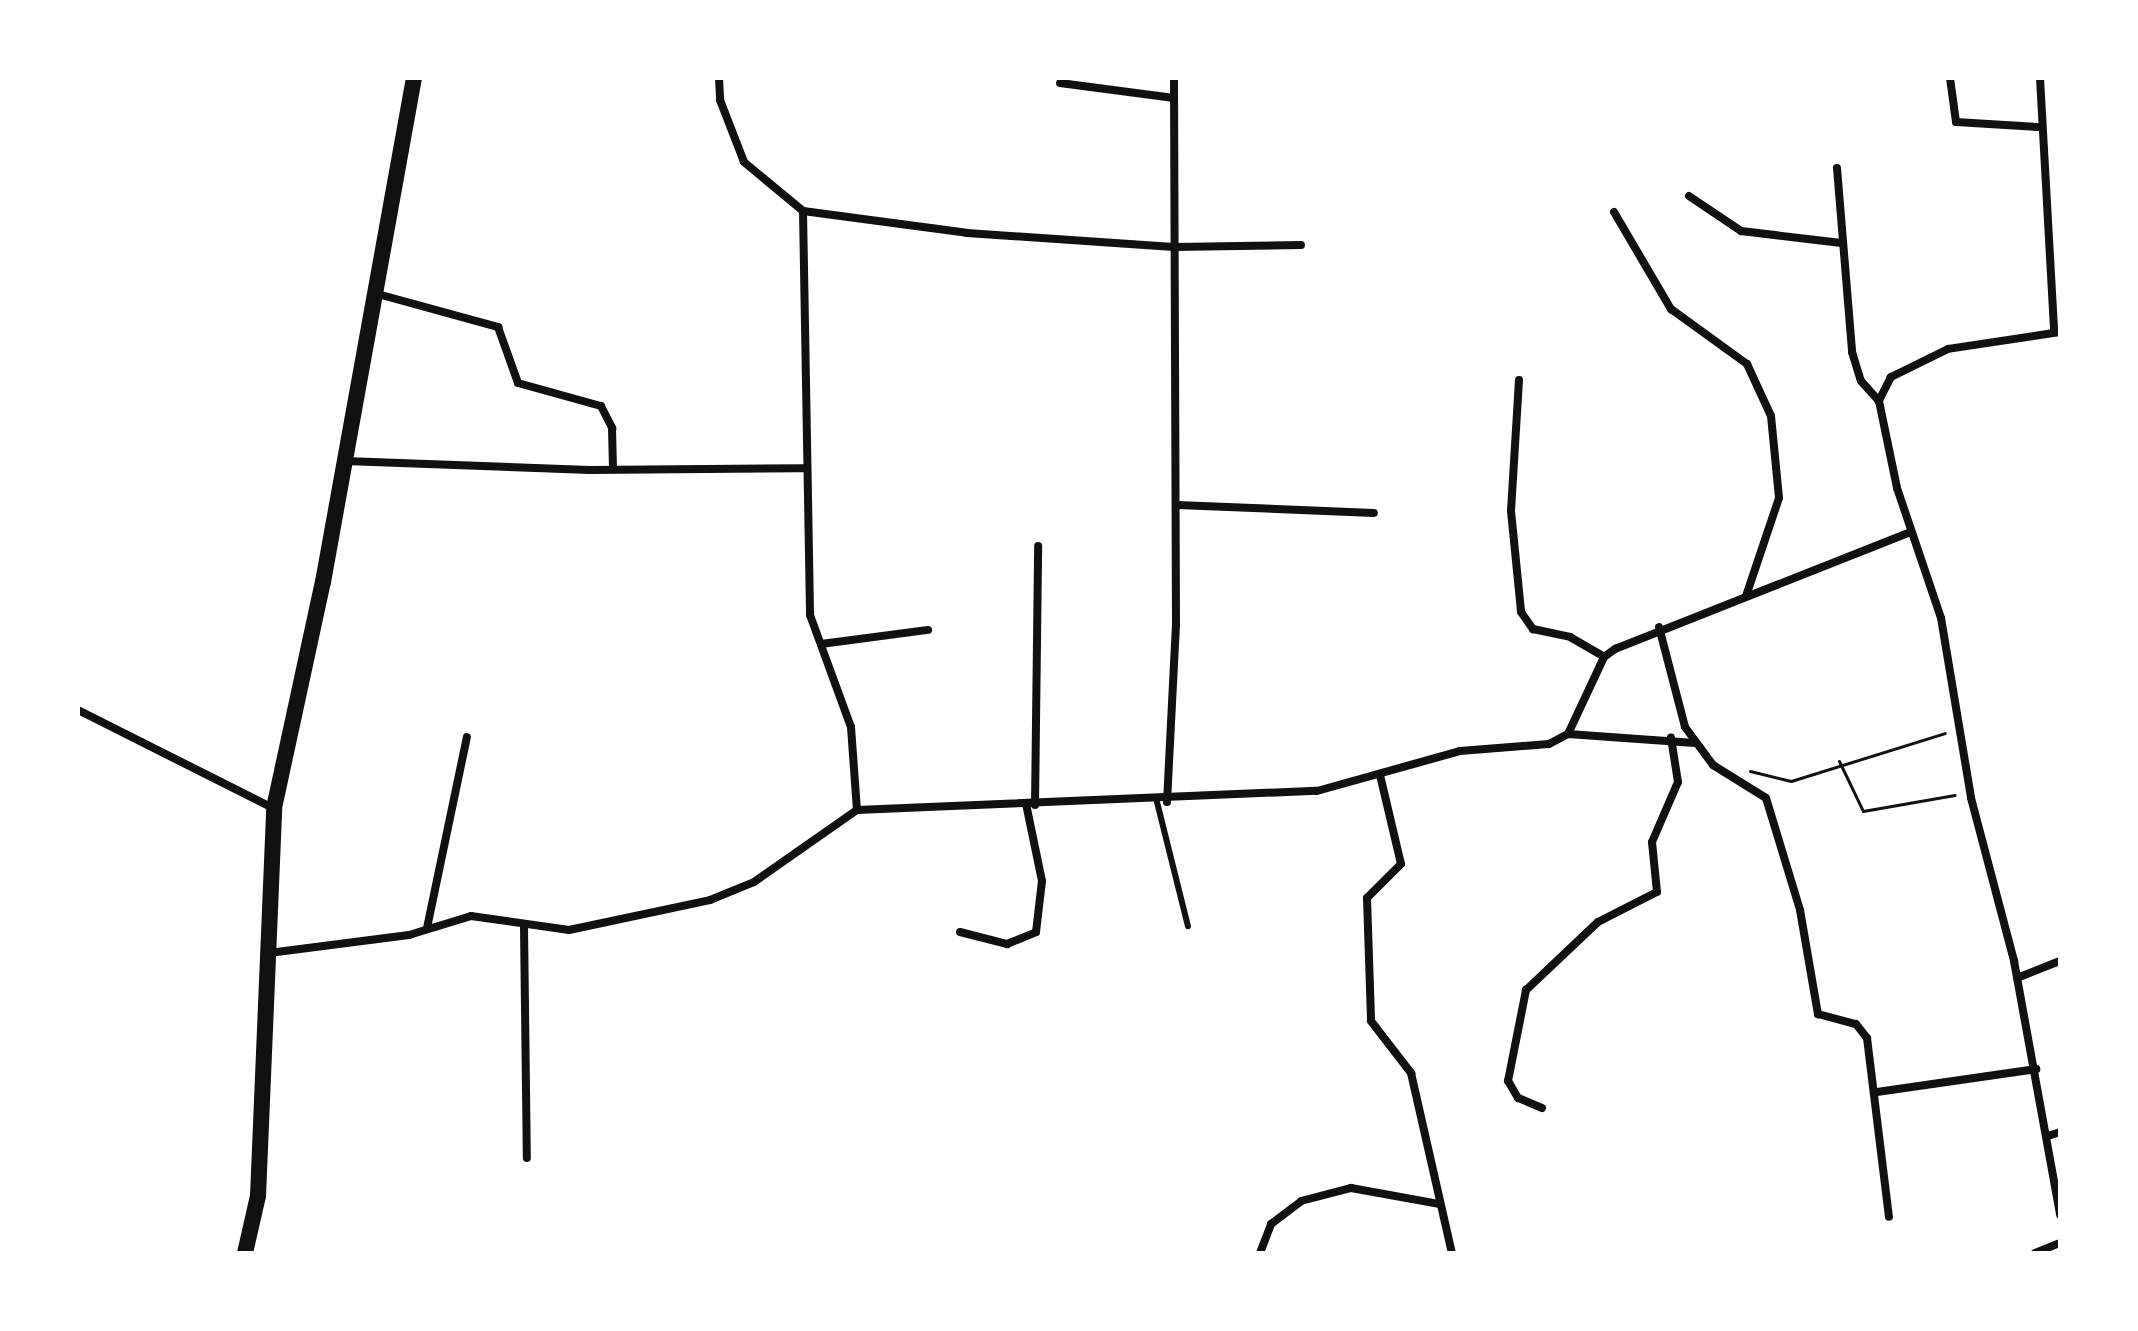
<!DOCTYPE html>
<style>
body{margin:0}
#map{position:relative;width:2138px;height:1331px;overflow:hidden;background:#fff;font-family:"Nunito Sans",sans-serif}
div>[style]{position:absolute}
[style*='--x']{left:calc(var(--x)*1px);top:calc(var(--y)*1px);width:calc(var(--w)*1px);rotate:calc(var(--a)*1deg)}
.path>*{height:3px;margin:-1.5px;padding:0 1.5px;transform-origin:1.5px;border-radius:1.5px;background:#111}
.service>*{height:6px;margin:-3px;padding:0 3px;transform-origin:3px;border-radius:3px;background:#111}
.minor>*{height:8px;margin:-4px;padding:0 4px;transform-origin:4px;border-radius:4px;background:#111}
.secondary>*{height:16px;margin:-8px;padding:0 8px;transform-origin:8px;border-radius:8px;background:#111}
span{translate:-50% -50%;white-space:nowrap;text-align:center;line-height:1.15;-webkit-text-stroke:6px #fff;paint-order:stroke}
.frame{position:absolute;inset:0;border:80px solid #fff;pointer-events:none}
</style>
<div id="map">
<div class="path">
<i style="--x:1839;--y:761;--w:55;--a:64.4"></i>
<i style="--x:1863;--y:811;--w:93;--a:-9.9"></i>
<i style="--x:1750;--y:771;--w:42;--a:13.7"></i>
<i style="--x:1791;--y:781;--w:161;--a:-17.3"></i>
</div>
<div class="service">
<i style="--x:1157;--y:802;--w:128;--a:76"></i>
</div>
<div class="minor">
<i style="--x:719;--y:78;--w:22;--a:87"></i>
<i style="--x:720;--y:100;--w:66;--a:68.8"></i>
<i style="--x:744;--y:162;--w:77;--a:39.7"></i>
<i style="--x:803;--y:211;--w:165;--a:7.6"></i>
<i style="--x:967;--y:233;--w:207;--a:3.9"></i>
<i style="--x:1174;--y:247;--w:127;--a:-0.9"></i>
<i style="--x:1950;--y:78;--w:44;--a:82.2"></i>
<i style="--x:1956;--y:122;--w:82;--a:3.5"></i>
<i style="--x:2040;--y:78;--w:254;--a:86.8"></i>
<i style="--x:1060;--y:83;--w:115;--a:7.5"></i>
<i style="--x:1837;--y:168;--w:185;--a:85.3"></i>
<i style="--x:1852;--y:352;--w:30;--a:73"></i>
<i style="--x:1861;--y:381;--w:27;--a:48"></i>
<i style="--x:1689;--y:196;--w:63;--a:33.9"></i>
<i style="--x:1741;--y:231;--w:101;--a:6.8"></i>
<i style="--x:803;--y:211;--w:404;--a:89"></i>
<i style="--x:810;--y:615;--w:119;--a:69.9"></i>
<i style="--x:851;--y:727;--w:83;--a:85.9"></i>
<i style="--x:1614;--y:212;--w:113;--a:59.6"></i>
<i style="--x:1671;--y:309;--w:94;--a:35.9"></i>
<i style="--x:1747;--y:364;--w:57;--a:65.2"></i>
<i style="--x:1771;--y:416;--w:82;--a:84.4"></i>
<i style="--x:1779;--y:498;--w:103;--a:108.6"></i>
<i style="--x:374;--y:293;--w:129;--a:15.3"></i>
<i style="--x:498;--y:327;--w:59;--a:70.3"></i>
<i style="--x:518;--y:383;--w:86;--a:15.5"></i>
<i style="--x:601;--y:406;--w:25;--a:63"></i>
<i style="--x:612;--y:428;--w:40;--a:88.6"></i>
<i style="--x:2060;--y:332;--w:113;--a:171.4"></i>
<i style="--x:1948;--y:349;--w:64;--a:153.8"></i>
<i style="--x:1891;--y:377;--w:27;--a:117"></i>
<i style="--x:1879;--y:401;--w:89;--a:78.3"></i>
<i style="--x:1897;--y:488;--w:137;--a:71.3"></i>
<i style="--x:1941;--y:618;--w:182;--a:80.5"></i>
<i style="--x:1971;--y:798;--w:169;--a:75.2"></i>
<i style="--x:2014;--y:961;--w:258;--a:79.7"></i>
<i style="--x:1519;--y:380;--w:131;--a:93.5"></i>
<i style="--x:1511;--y:511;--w:101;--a:84.3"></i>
<i style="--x:1521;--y:612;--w:21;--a:55"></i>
<i style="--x:1533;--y:629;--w:38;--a:12"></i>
<i style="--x:1570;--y:637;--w:39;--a:30"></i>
<i style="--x:345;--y:461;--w:245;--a:2.1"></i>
<i style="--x:590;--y:470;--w:213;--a:-0.5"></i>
<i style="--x:1177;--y:505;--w:197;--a:2.3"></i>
<i style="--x:1659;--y:627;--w:103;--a:75.4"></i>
<i style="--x:1685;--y:727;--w:47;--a:53.6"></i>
<i style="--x:1713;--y:765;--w:62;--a:31.9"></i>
<i style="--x:1766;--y:798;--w:117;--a:73.1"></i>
<i style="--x:1800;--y:910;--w:106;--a:80.2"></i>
<i style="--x:1818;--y:1014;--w:39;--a:15"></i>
<i style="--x:1856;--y:1024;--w:18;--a:52"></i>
<i style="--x:1867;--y:1038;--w:180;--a:83"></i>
<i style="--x:821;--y:644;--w:108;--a:-7.5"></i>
<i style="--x:78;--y:710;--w:218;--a:26.7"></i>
<i style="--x:1568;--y:734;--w:127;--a:4.1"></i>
<i style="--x:1380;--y:775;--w:91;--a:76.7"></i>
<i style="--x:1401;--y:864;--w:48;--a:135"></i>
<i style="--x:1367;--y:898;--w:123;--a:88.1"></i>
<i style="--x:1371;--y:1021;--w:66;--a:52.4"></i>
<i style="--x:1411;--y:1073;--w:185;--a:77.2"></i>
<i style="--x:1167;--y:802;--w:177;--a:-87.1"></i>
<i style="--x:1176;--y:625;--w:547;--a:-90.21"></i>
<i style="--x:1035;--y:805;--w:259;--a:-89.3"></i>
<i style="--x:524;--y:926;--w:232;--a:89.3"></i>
<i style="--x:427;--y:928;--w:195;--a:-78.2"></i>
<i style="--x:960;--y:932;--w:49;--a:14.3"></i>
<i style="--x:1007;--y:944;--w:31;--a:-22"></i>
<i style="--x:1036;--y:932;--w:51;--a:-83.3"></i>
<i style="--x:1042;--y:881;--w:79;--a:-101.7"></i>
<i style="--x:269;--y:953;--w:141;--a:-7.3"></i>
<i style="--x:409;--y:935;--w:65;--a:-17"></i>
<i style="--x:471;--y:916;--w:99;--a:8.1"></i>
<i style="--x:569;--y:930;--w:144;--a:-12"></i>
<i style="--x:710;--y:900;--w:48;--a:-22.2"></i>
<i style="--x:754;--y:882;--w:126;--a:-35"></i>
<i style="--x:857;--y:810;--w:460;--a:-2.4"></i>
<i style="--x:1317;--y:791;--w:148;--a:-15.6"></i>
<i style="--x:1460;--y:751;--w:89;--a:-4.5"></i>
<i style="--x:1549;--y:744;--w:21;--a:-28"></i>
<i style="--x:1568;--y:734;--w:85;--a:-64.9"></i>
<i style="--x:1604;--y:657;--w:14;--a:-36"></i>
<i style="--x:1615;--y:649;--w:318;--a:-21.6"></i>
<i style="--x:2017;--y:978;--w:46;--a:-21.6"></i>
<i style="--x:1877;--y:1092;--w:161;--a:-8.2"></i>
<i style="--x:1542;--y:1108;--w:26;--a:-157"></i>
<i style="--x:1518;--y:1098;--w:20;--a:-120"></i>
<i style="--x:1508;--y:1081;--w:93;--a:-78.8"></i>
<i style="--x:1526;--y:990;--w:99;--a:-43.4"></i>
<i style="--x:1598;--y:922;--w:66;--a:-27"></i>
<i style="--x:1657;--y:892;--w:50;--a:-95.7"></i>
<i style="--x:1652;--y:842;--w:65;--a:-66.6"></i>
<i style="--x:1678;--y:782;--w:45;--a:-99"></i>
<i style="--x:2048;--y:1136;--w:13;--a:-18"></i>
<i style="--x:1260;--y:1253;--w:31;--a:-69"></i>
<i style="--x:1271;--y:1224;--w:38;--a:-37"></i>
<i style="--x:1301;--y:1201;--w:52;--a:-14.6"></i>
<i style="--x:1351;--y:1188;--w:89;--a:10.3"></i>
<i style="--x:2035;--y:1253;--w:27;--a:-22"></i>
</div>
<div class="secondary">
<i style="--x:245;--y:1253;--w:58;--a:-77.2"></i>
<i style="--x:258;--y:1196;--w:388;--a:-87.6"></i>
<i style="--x:274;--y:808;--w:231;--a:-77.8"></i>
<i style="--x:323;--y:582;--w:512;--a:-79.77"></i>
</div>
<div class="frame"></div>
</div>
